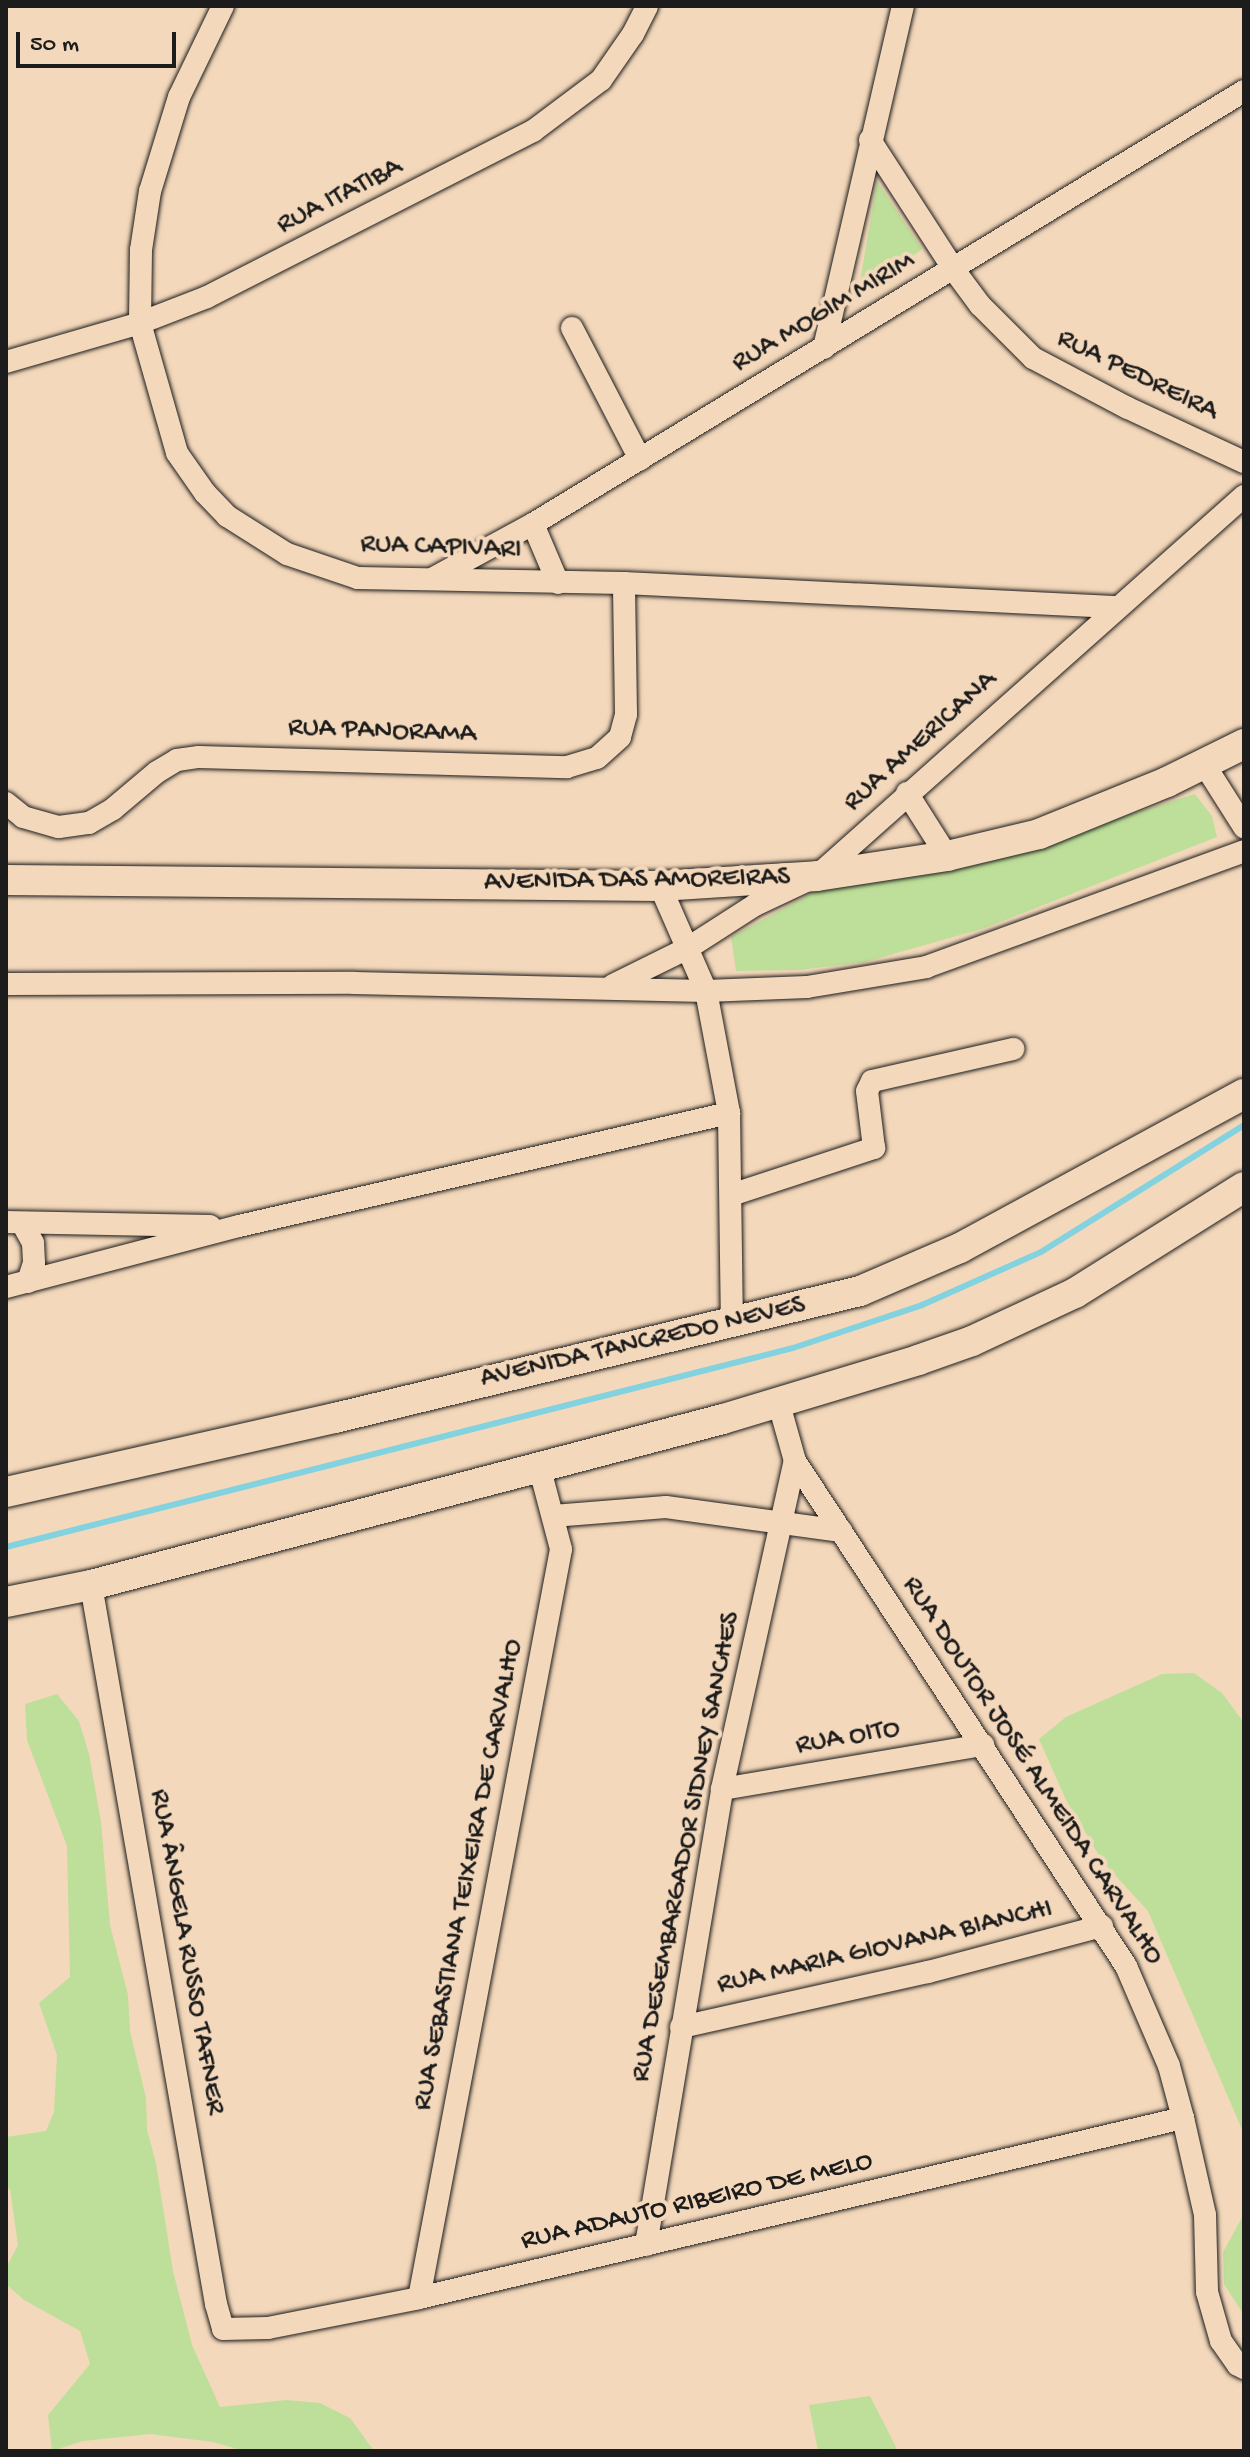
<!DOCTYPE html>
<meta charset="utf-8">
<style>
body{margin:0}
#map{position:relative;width:1250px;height:2457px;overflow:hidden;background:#f4d8bb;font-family:"Gochi Hand",sans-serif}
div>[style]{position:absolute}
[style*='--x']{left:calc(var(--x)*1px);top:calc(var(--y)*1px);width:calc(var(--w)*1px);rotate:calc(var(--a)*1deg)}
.green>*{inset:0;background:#bedf99}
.stream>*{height:6px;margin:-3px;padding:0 3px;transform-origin:3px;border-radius:3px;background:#83d2df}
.roads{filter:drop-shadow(0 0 2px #1c1c1c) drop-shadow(0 0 2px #1c1c1c)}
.minor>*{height:22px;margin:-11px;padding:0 11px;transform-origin:11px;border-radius:11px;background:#f4d8bb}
.secondary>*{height:30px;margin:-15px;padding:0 15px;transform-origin:15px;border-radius:15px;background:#f4d8bb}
span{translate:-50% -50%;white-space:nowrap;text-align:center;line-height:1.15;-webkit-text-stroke:8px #f4d8bb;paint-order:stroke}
.street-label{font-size:28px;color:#1c1c1c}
.frame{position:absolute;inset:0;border:8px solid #1c1c1c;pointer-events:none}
.scale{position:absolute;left:16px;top:32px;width:160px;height:36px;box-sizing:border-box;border:4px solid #1c1c1c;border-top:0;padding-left:10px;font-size:24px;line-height:28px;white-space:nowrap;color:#1c1c1c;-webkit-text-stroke:6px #f4d8bb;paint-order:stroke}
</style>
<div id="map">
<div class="green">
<i style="clip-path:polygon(877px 181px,922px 249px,857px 300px)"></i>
<i style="clip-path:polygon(1195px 794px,1212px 816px,1217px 837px,985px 928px,865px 962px,799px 970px,736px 971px,731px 937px,841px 877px,1074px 832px)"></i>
<i style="clip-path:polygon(1194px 1673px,1222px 1693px,1244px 1723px,1244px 2134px,1148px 1911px,1103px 1862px,1066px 1800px,1039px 1739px,1066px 1717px,1162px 1674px)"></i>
<i style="clip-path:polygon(57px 1694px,79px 1721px,89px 1754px,101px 1822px,110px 1925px,128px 1995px,130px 2031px,146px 2098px,147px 2130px,156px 2163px,173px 2271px,192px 2345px,220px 2407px,286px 2400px,320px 2403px,350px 2418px,374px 2451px,244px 2451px,213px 2442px,150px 2434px,83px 2441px,52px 2451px,48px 2415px,90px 2364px,80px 2331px,24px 2300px,6px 2284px,6px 2268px,18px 2245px,10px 2189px,6px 2188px,6px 2137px,46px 2131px,54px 2112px,57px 2055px,39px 2003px,70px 1977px,67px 1846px,27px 1740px,25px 1704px)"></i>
<i style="clip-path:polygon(1244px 2214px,1244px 2315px,1224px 2284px,1223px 2252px)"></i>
<i style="clip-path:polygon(870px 2396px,898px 2451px,818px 2451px,809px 2405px)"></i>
</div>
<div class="stream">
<i style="--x:6;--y:1547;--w:812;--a:-14.19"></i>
<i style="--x:793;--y:1348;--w:136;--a:-18.4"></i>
<i style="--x:922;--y:1305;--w:130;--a:-24"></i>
<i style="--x:1041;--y:1252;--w:239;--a:-32"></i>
</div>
<div class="roads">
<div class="minor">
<i style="--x:223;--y:6;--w:101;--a:115.8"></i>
<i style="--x:179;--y:97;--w:98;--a:107.1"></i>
<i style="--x:150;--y:191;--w:60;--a:98.7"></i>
<i style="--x:141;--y:250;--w:73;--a:90.8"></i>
<i style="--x:140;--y:323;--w:135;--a:74.1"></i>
<i style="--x:177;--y:453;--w:49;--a:55"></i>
<i style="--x:205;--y:493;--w:32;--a:46"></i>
<i style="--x:227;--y:516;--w:71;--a:32.3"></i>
<i style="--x:287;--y:554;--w:75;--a:18.7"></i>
<i style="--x:358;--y:578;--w:266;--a:1.1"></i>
<i style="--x:624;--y:583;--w:495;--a:2.8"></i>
<i style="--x:870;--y:140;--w:155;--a:57.1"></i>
<i style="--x:954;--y:270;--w:44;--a:53.4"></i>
<i style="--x:980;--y:305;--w:75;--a:45"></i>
<i style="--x:1033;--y:358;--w:107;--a:27.8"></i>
<i style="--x:1128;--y:408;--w:128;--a:25"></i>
<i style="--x:572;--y:328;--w:148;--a:62.6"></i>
<i style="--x:824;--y:348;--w:351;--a:-77"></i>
<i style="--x:6;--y:362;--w:140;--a:-16.2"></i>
<i style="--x:140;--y:323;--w:72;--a:-21.2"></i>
<i style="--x:207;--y:297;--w:366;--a:-27"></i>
<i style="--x:533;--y:131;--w:85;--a:-36.9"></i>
<i style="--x:601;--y:80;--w:56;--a:-55.2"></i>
<i style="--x:633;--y:34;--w:31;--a:-63"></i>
<i style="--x:533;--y:524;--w:64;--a:67"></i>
<i style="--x:432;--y:579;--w:115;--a:-28.6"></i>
<i style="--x:533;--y:524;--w:832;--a:-31.34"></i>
<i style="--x:1204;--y:764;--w:75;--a:57.6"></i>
<i style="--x:907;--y:793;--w:75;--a:57.6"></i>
<i style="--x:6;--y:803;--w:22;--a:39"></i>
<i style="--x:23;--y:817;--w:37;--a:16"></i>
<i style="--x:59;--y:827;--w:30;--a:-8"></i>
<i style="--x:89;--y:823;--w:28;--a:-30"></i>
<i style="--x:113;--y:809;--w:57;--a:-40.1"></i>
<i style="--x:157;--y:772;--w:23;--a:-31"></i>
<i style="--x:177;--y:760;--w:22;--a:-8"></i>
<i style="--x:199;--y:757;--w:368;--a:1.6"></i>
<i style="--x:567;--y:767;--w:31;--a:-17"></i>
<i style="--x:597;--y:758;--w:31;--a:-42"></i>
<i style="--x:620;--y:737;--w:24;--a:-75"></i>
<i style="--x:626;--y:714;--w:131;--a:-90.9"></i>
<i style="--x:660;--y:886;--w:115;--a:66.3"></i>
<i style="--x:706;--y:991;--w:124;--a:79.3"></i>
<i style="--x:729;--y:1113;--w:209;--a:89.2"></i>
<i style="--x:6;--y:984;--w:348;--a:-0.2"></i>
<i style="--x:354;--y:983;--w:352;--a:1.3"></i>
<i style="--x:706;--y:991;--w:101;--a:-2.3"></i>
<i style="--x:807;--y:987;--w:121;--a:-9.5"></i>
<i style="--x:926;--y:967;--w:338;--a:-20"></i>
<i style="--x:613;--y:985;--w:84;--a:-26.3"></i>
<i style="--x:688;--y:948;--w:80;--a:-32.7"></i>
<i style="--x:755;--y:905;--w:68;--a:-25.1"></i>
<i style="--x:817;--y:876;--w:572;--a:-41.67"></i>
<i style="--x:731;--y:1195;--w:151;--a:-18.2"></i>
<i style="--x:874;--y:1148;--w:57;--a:-97"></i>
<i style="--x:867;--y:1091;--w:11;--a:-63"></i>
<i style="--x:872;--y:1081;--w:145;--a:-12.8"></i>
<i style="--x:6;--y:1222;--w:204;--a:1.1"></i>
<i style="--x:22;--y:1223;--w:23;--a:61"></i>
<i style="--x:33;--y:1243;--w:20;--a:87"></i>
<i style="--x:34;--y:1263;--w:20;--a:108"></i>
<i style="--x:6;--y:1287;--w:241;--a:-14.7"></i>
<i style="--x:239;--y:1226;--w:503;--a:-12.99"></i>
<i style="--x:779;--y:1404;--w:59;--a:74.3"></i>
<i style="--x:795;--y:1461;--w:604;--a:56.76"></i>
<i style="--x:1126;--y:1966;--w:109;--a:66.7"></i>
<i style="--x:1169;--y:2066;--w:54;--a:74.9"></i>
<i style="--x:1183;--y:2118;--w:99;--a:77.2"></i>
<i style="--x:1205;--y:2215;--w:77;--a:88.5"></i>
<i style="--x:1207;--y:2292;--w:51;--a:74.1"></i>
<i style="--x:1221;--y:2341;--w:29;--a:55"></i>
<i style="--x:1238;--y:2365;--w:7;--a:27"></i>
<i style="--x:553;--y:1516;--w:113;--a:-4.6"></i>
<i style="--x:666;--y:1507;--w:177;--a:7.8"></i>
<i style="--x:91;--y:1585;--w:730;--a:80.14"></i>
<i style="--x:216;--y:2304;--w:26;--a:74"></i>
<i style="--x:223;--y:2329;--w:45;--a:-1.3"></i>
<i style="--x:268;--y:2328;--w:154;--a:-11.2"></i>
<i style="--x:419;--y:2298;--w:785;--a:-13.26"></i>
<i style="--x:722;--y:1789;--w:265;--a:-9.6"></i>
<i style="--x:681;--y:2027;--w:253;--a:-12.6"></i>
<i style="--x:928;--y:1972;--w:180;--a:-14.8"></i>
<i style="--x:646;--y:2245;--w:462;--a:-80.5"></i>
<i style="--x:722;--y:1789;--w:336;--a:-77.5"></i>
<i style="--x:419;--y:2298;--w:762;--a:-79.26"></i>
<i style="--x:561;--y:1549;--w:86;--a:-104.8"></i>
</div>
<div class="secondary">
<i style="--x:6;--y:880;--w:654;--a:0.53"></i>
<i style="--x:660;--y:886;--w:157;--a:-3.6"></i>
<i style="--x:817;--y:876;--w:132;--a:-8.7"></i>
<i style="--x:947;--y:856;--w:95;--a:-13.4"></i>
<i style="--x:1039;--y:834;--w:138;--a:-22.1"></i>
<i style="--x:1167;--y:782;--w:86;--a:-26.3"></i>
<i style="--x:6;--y:1492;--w:337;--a:-12.7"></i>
<i style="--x:335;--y:1418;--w:540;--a:-13.6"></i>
<i style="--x:860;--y:1291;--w:109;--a:-23.3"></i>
<i style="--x:960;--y:1248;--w:323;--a:-28.5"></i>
<i style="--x:6;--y:1602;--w:87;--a:-11.3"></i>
<i style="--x:91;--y:1585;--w:653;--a:-14.72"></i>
<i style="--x:723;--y:1419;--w:204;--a:-16.8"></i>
<i style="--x:918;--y:1360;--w:57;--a:-19.4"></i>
<i style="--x:972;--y:1341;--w:114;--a:-25"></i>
<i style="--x:1075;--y:1293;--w:199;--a:-32.1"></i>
</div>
</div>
<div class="street-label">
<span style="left:340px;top:197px;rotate:-27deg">RUA ITATIBA</span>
<span style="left:824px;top:313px;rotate:-31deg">RUA MOGIM MIRIM</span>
<span style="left:1137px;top:376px;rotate:26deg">RUA PEDREIRA</span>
<span style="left:441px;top:548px;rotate:2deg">RUA CAPIVARI</span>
<span style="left:382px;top:732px;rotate:2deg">RUA PANORAMA</span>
<span style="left:921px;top:742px;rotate:-42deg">RUA AMERICANA</span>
<span style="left:637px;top:881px;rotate:-1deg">AVENIDA DAS AMOREIRAS</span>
<span style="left:643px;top:1343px;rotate:-13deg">AVENIDA TANCREDO NEVES</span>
<span style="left:848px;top:1738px;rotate:-10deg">RUA OITO</span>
<span style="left:1032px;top:1771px;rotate:57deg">RUA DOUTOR JOSÉ ALMEIDA CARVALHO</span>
<span style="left:687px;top:1847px;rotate:-79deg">RUA DESEMBARGADOR SIDNEY SANCHES</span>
<span style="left:469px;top:1875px;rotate:-79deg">RUA SEBASTIANA TEIXEIRA DE CARVALHO</span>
<span style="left:885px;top:1948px;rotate:-13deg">RUA MARIA GIOVANA BIANCHI</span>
<span style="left:186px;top:1952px;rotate:80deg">RUA ÂNGELA RUSSO TAFNER</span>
<span style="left:697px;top:2202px;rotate:-13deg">RUA ADAUTO RIBEIRO DE MELO</span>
</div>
<div class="frame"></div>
<div class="scale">50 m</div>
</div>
